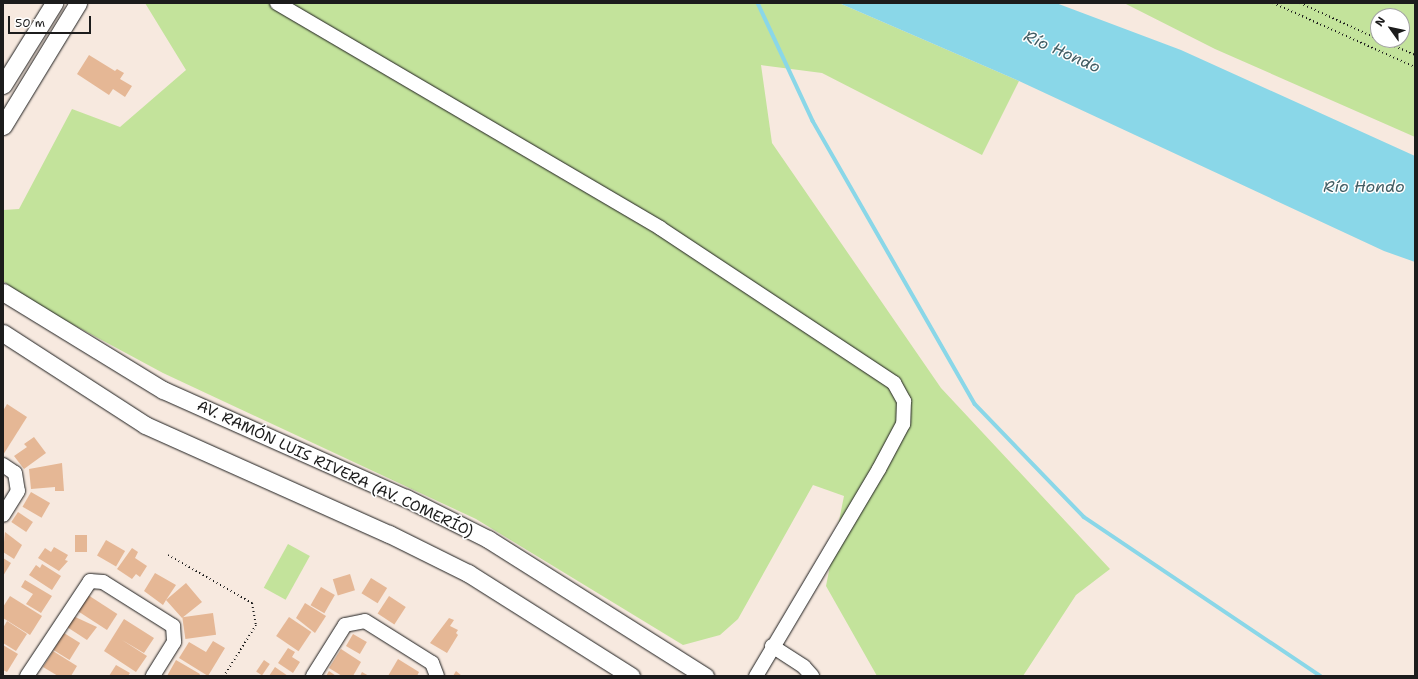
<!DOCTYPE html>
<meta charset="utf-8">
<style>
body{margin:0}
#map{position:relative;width:1418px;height:679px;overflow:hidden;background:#f7e9df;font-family:"Shantell Sans",sans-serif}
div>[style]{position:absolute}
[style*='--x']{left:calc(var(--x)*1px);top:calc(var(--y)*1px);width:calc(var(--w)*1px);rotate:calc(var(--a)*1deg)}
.green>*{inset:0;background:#c3e39b;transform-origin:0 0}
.water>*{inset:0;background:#8ad7e8}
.stream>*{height:3.5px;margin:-1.75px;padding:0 1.75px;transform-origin:1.75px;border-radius:1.75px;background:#8ad7e8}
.building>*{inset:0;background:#e5b795;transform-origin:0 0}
.path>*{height:2px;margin-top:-1px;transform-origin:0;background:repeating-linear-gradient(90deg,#1c1c1c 0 1px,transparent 0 4px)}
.roads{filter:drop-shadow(0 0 1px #1c1c1c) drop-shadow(0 0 1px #1c1c1c)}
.minor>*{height:14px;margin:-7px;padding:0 7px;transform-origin:7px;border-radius:7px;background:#fff}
.major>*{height:17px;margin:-8.5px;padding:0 8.5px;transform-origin:8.5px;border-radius:8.5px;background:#fff}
span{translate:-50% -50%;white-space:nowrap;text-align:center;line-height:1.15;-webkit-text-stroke:3px #fff;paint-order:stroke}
.street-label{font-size:15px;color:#1c1c1c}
.water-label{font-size:16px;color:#425d63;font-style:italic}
.frame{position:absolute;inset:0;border:4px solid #1c1c1c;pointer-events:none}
.north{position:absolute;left:1370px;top:8px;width:40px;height:40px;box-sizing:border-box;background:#fff;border:1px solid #a4a4a4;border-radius:50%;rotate:303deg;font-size:11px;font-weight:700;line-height:16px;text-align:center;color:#1c1c1c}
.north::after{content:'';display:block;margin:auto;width:14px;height:18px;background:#1c1c1c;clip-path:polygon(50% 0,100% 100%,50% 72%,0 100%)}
.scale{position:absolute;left:8px;top:16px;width:83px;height:18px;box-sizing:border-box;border:2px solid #1c1c1c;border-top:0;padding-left:5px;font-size:12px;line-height:14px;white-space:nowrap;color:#1c1c1c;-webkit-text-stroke:3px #fff;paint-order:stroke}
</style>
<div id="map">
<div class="green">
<i style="clip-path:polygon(145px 3px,839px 3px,1019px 81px,982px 155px,822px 73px,761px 65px,772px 143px,941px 388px,1110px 569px,1076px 595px,1023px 676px,877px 676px,826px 586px,844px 496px,813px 485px,738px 619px,720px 635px,683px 645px,476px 519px,163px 373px,31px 302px,3px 281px,3px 210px,19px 209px,72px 109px,120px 127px,186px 70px)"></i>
<i style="clip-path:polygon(evenodd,1124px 3px,1415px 3px,1415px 137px,1215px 49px,1124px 3px,1378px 16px,1402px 16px,1402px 40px,1378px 40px,1378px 16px)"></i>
<i style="left:288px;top:544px;width:25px;height:50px;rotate:29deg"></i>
</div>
<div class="water">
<i style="clip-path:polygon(839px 3px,1056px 3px,1181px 50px,1415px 156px,1415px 262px,1384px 251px,1019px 81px)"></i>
</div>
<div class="stream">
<i style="--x:758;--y:3;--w:130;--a:65"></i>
<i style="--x:813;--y:121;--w:326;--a:60.2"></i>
<i style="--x:975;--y:404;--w:157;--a:46"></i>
<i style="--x:1084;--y:517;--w:285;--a:33.9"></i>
</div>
<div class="building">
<i style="clip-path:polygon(89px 55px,115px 71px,117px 69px,124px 73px,120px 79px,132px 86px,125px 97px,113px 89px,109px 95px,77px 74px)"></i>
<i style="clip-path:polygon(7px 404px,27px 417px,3px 455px,3px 411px)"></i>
<i style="clip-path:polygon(34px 437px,46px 453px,24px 469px,14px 456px,27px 447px,24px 444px)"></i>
<i style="clip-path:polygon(62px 463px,64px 491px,55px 491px,55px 487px,31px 489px,29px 469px)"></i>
<i style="left:31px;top:492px;width:22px;height:17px;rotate:30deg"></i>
<i style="left:18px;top:512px;width:18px;height:12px;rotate:34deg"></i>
<i style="clip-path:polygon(5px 532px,22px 545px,14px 559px,3px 552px)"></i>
<i style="left:87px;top:535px;width:17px;height:12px;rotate:90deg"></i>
<i style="left:106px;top:540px;width:22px;height:18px;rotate:30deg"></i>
<i style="clip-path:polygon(54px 547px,68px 555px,65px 560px,68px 561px,59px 571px,38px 558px,45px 548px,51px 552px)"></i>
<i style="clip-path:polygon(132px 548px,138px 552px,135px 558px,147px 566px,140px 577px,136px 574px,132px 579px,117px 569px)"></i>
<i style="clip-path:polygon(3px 558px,11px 563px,3px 576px)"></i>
<i style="clip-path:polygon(42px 564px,61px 576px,52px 590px,29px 575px,36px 565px,40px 568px)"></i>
<i style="clip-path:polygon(155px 573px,176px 585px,166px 600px,186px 583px,202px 602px,182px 618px,166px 600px,163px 605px,144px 591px)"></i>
<i style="left:350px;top:574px;width:17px;height:18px;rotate:73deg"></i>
<i style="left:371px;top:578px;width:19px;height:18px;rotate:32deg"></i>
<i style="clip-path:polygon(25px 580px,52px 596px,41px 613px,26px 604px,33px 594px,21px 587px)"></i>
<i style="left:321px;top:587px;width:16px;height:21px;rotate:30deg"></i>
<i style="left:88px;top:595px;width:35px;height:19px;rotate:33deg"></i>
<i style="clip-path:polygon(10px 596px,42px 616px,30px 635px,3px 618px,3px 607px)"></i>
<i style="left:389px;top:596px;width:20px;height:21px;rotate:33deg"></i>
<i style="clip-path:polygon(305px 603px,326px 616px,315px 633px,296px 618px)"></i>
<i style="left:213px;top:613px;width:22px;height:31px;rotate:82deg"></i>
<i style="clip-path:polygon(73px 616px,97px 627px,87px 640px,67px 627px)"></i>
<i style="left:289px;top:617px;width:27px;height:23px;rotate:34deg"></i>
<i style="clip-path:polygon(449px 618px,454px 620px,450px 626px,458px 630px,456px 633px,458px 635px,447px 653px,430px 643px)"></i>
<i style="clip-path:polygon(124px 619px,154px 638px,144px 653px,122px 640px,147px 656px,136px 672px,104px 651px)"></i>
<i style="clip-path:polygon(7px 621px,27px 634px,16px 651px,3px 643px,3px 628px)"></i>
<i style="left:64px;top:633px;width:19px;height:20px;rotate:32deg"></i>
<i style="left:353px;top:634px;width:16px;height:14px;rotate:30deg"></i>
<i style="clip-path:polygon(213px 641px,225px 648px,208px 676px,179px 658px,189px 642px,206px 652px)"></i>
<i style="clip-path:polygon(3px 645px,18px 654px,7px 672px,3px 670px)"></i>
<i style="clip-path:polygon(288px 648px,295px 652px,292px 657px,300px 662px,293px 673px,278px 663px)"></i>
<i style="clip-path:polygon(341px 649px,361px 662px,353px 676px,342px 676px,329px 668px)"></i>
<i style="clip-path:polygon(53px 651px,77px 666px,71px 676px,58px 676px,43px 667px)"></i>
<i style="clip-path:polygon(398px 659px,419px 672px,417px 676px,388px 676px)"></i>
<i style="clip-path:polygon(176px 660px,200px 674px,199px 676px,167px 676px)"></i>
<i style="left:264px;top:660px;width:7px;height:14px;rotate:34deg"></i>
<i style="clip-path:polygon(116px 665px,130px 673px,128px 676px,109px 676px)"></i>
<i style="clip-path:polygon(275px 667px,288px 676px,269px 676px)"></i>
<i style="clip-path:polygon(329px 671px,336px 676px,326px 676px)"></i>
<i style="clip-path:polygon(456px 671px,462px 676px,453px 676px)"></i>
<i style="clip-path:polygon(362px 672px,369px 676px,360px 676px)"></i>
</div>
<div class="path">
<i style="--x:1273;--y:3;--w:156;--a:24.3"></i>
<i style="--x:1300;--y:3;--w:86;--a:24.8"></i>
<i style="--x:1380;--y:40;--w:38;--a:23"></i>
<i style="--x:168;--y:555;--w:97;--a:29.7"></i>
<i style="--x:252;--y:603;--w:22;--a:80"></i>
<i style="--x:256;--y:625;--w:60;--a:122.1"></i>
</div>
<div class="roads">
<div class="minor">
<i style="--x:277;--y:3;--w:444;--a:30.4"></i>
<i style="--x:660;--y:228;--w:281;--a:33.5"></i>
<i style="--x:894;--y:383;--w:21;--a:61"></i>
<i style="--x:904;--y:401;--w:23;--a:92"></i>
<i style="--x:903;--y:424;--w:51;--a:118.1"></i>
<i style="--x:879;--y:469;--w:241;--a:120.7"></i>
<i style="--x:3;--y:465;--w:14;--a:34"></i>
<i style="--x:15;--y:473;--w:18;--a:81"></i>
<i style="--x:18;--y:491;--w:28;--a:122"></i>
<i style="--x:772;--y:646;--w:38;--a:33"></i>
<i style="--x:804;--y:667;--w:12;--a:48"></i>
<i style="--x:27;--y:676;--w:114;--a:-56.4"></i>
<i style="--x:90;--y:581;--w:13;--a:4"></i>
<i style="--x:103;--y:582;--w:83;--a:32.2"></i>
<i style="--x:173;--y:626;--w:16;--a:86"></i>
<i style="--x:174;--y:642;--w:40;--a:122"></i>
<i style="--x:313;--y:676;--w:60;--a:-57.9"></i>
<i style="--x:345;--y:625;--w:20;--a:-11"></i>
<i style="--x:365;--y:621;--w:79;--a:32.1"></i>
<i style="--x:432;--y:663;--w:14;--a:69"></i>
</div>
<div class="major">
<i style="--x:3;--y:85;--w:97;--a:-58.1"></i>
<i style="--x:3;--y:126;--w:144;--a:-58.6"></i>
<i style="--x:3;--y:292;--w:188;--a:31.5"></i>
<i style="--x:163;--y:390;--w:266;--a:24"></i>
<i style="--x:406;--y:498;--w:92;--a:26.6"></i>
<i style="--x:488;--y:539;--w:257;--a:32.3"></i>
<i style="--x:3;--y:333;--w:169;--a:32.9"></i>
<i style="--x:145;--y:425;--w:267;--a:24.1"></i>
<i style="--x:389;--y:534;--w:88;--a:26.3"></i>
<i style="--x:468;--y:573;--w:193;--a:32.3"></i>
</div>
</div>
<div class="street-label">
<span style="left:335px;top:469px;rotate:25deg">AV. RAMÓN LUIS RIVERA (AV. COMERÍO)</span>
</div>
<div class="water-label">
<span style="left:1062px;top:52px;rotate:24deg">Río Hondo</span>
<span style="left:1364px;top:187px">Río Hondo</span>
</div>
<div class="frame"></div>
<div class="north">N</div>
<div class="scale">50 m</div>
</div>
